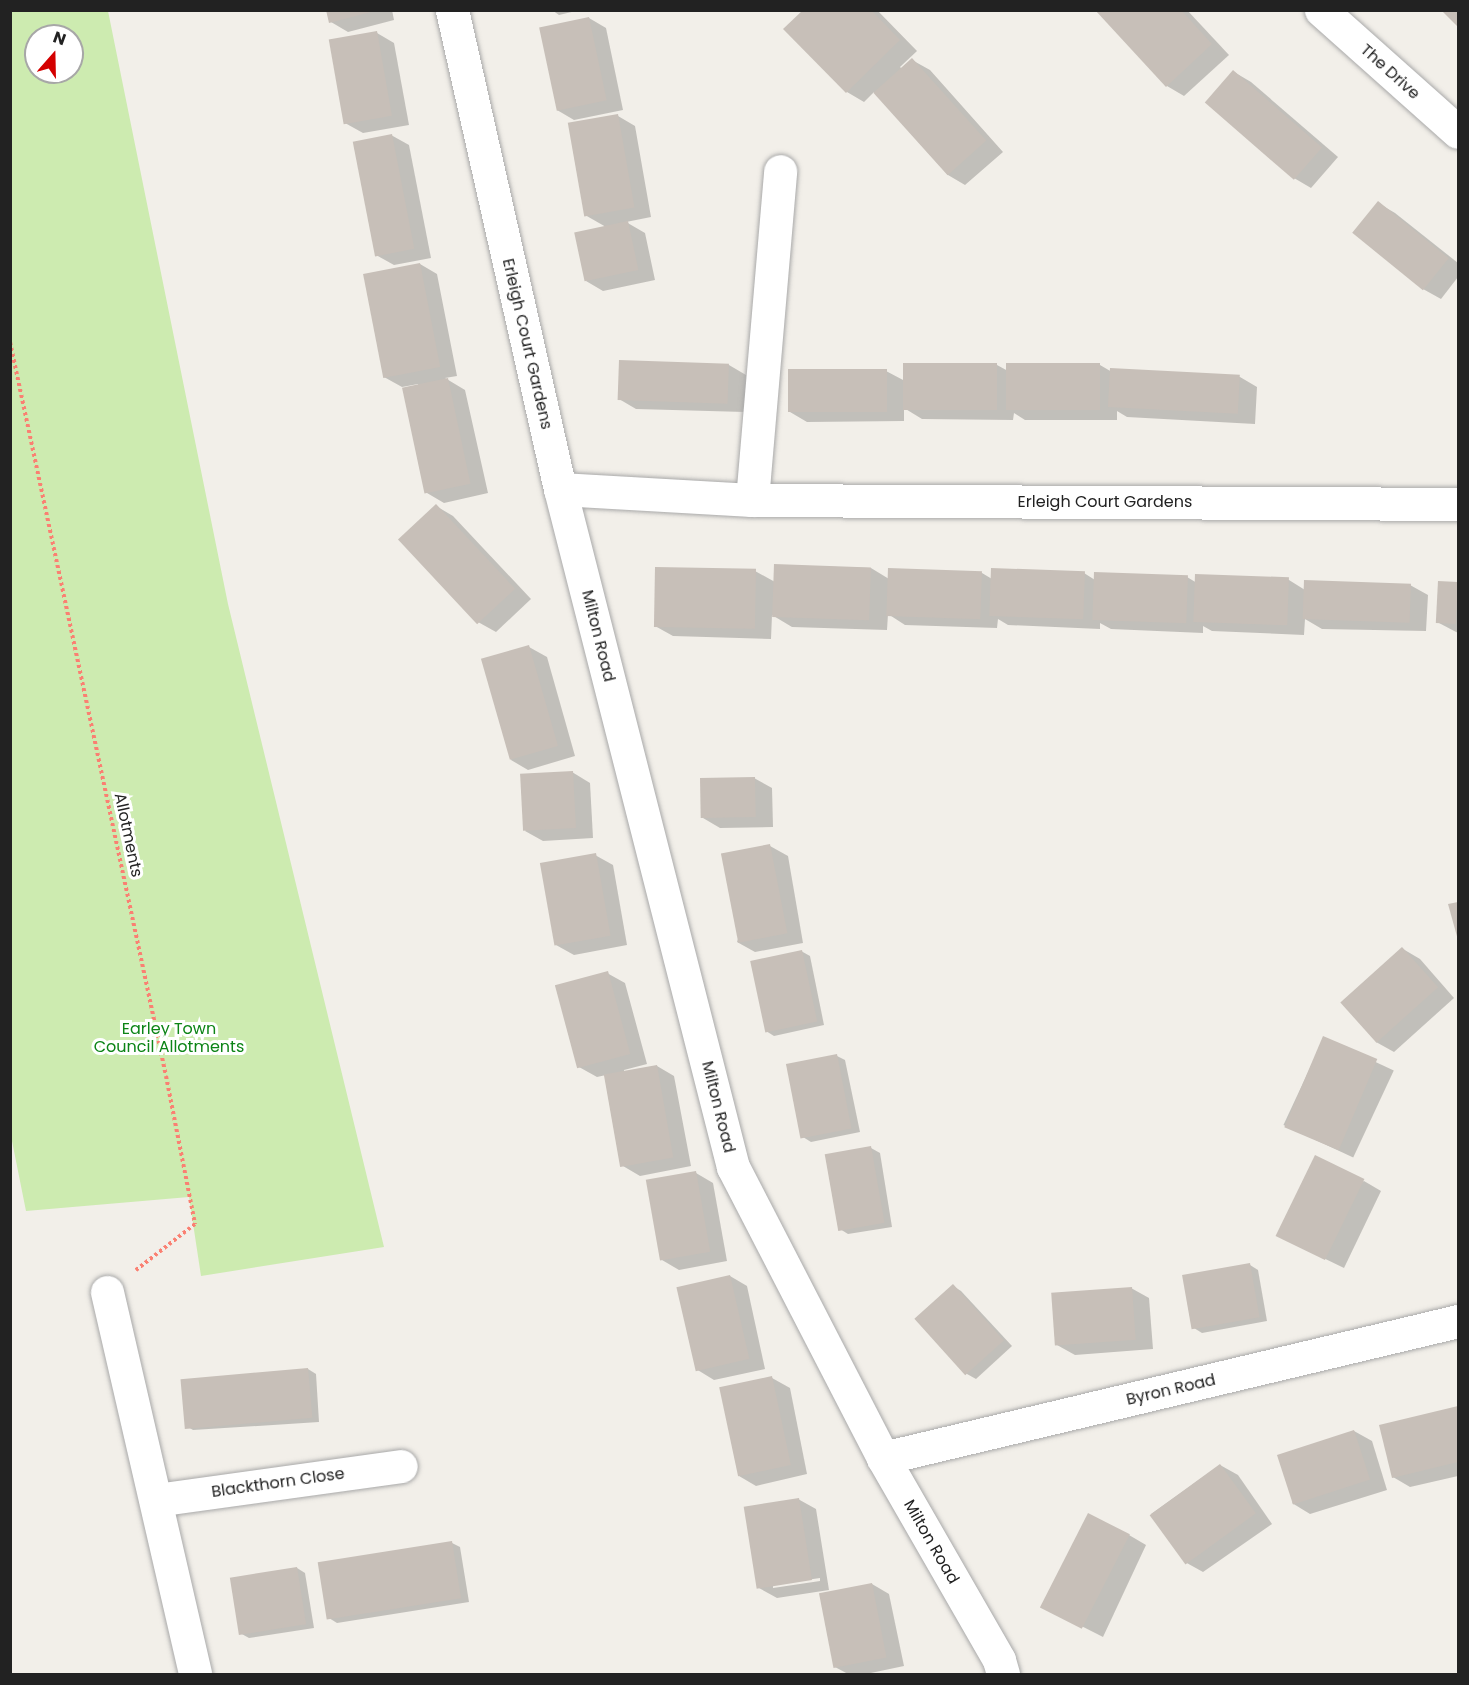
<!DOCTYPE html>
<style>
body{margin:0}
#map{position:relative;width:1469px;height:1685px;overflow:hidden;background:#f2efe9;font-family:Poppins,sans-serif}
div>[style]{position:absolute}
[style*='--x']{left:calc(var(--x)*1px);top:calc(var(--y)*1px);width:calc(var(--w)*1px);rotate:calc(var(--a)*1deg)}
.grass>*{inset:0;background:#cdebb0}
.shadow>*{inset:0;background:#0003;transform-origin:0 0}
.building>*{inset:0;background:#c7bfb8;transform-origin:0 0}
.path>*{height:4px;margin-top:-2px;transform-origin:0;background:repeating-linear-gradient(90deg,#fa8072 0 3px,transparent 0 6px)}
.roads{filter:drop-shadow(0 0 2px #a9a9a9) drop-shadow(0 0 2px #a9a9a9)}
.minor>*{height:33px;margin:-16.5px;padding:0 16.5px;transform-origin:16.5px;border-radius:16.5px;background:#fff}
span{translate:-50% -50%;white-space:nowrap;text-align:center;line-height:1.15;-webkit-text-stroke:6px #fff;paint-order:stroke}
.street-label{font-size:16px;color:#222}
.park-label{font-size:16px;color:#0c8416}
.frame{position:absolute;inset:0;border:12px solid #222;pointer-events:none}
.north{position:absolute;left:24px;top:24px;width:60px;height:60px;box-sizing:border-box;background:#fff;border:2px solid #a7a7a7;border-radius:50%;rotate:20deg;font-size:16px;font-weight:700;line-height:24px;text-align:center;color:#222}
.north::after{content:'';display:block;margin:auto;width:21px;height:27px;background:#d40000;clip-path:polygon(50% 0,100% 100%,50% 72%,0 100%)}
</style>
<div id="map">
<div class="grass">
<i style="clip-path:polygon(evenodd,10px 11px,108px 11px,228px 604px,384px 1247px,201px 1276px,189px 1197px,26px 1211px,10px 1131px,10px 11px,36px 36px,72px 36px,72px 72px,36px 72px,36px 36px)"></i>
</div>
<div class="shadow">
<i style="clip-path:polygon(328px 10px,392px 10px,394px 20px,348px 32px,331px 22px)"></i>
<i style="clip-path:polygon(552px 10px,580px 10px,559px 15px)"></i>
<i style="clip-path:polygon(805px 10px,877px 10px,917px 51px,900px 67px,902px 69px,912px 60px,930px 70px,1003px 152px,965px 185px,948px 175px,874px 92px,864px 102px,847px 92px)"></i>
<i style="clip-path:polygon(1097px 10px,1187px 10px,1229px 55px,1184px 96px,1167px 86px)"></i>
<i style="clip-path:polygon(589px 18px,606px 28px,623px 110px,574px 120px,557px 110px)"></i>
<i style="clip-path:polygon(377px 33px,394px 43px,409px 125px,363px 133px,345px 123px)"></i>
<i style="clip-path:polygon(1234px 72px,1251px 82px,1338px 157px,1311px 188px,1294px 178px,1207px 103px)"></i>
<i style="clip-path:polygon(618px 116px,635px 126px,651px 217px,626px 222px,645px 233px,655px 280px,603px 291px,586px 281px,606px 227px,585px 215px)"></i>
<i style="clip-path:polygon(391px 135px,409px 145px,431px 258px,394px 265px,376px 255px)"></i>
<i style="clip-path:polygon(1378px 203px,1395px 213px,1458px 263px,1458px 277px,1441px 299px,1423px 289px,1354px 233px)"></i>
<i style="clip-path:polygon(420px 264px,437px 274px,457px 376px,445px 378px,465px 390px,488px 493px,444px 503px,427px 493px,418px 384px,402px 387px,384px 377px)"></i>
<i style="clip-path:polygon(620px 361px,729px 365px,746px 375px,745px 412px,636px 409px,619px 399px)"></i>
<i style="clip-path:polygon(997px 365px,1008px 371px,1100px 365px,1112px 372px,1240px 377px,1257px 387px,1255px 424px,1127px 417px,1117px 411px,1117px 420px,1025px 420px,1014px 413px,1013px 420px,922px 419px,904px 408px,904px 421px,807px 422px,790px 412px,886px 371px,905px 381px)"></i>
<i style="clip-path:polygon(436px 506px,453px 516px,531px 599px,496px 632px,478px 622px)"></i>
<i style="clip-path:polygon(776px 565px,871px 568px,889px 579px,982px 573px,992px 579px,1084px 573px,1095px 580px,1187px 577px,1197px 583px,1289px 580px,1305px 590px,1410px 585px,1428px 595px,1426px 631px,1322px 629px,1305px 619px,1304px 635px,1212px 631px,1203px 626px,1203px 633px,1111px 629px,1100px 623px,1100px 629px,1008px 625px,998px 619px,997px 628px,905px 625px,888px 614px,887px 630px,792px 627px,772px 615px,771px 639px,673px 636px,655px 626px,755px 571px,775px 582px)"></i>
<i style="clip-path:polygon(1440px 583px,1458px 583px,1458px 633px,1439px 623px)"></i>
<i style="clip-path:polygon(529px 647px,547px 657px,575px 756px,528px 770px,511px 760px)"></i>
<i style="clip-path:polygon(572px 772px,590px 783px,593px 838px,543px 841px,525px 831px)"></i>
<i style="clip-path:polygon(754px 778px,772px 788px,773px 827px,720px 828px,703px 818px)"></i>
<i style="clip-path:polygon(770px 846px,788px 856px,803px 943px,755px 952px,737px 942px)"></i>
<i style="clip-path:polygon(595px 855px,613px 865px,627px 945px,574px 955px,556px 945px)"></i>
<i style="clip-path:polygon(1403px 949px,1420px 959px,1454px 998px,1394px 1052px,1376px 1042px)"></i>
<i style="clip-path:polygon(801px 951px,810px 956px,824px 1025px,774px 1036px,766px 1031px)"></i>
<i style="clip-path:polygon(607px 973px,625px 983px,647px 1064px,624px 1070px,624px 1072px,657px 1066px,674px 1076px,691px 1166px,640px 1176px,623px 1166px,606px 1075px,597px 1077px,579px 1067px)"></i>
<i style="left:1324px;top:1038px;width:77px;height:96px;rotate:25deg"></i>
<i style="clip-path:polygon(837px 1056px,845px 1060px,860px 1132px,811px 1142px,803px 1137px)"></i>
<i style="clip-path:polygon(871px 1148px,880px 1153px,892px 1227px,848px 1234px,840px 1229px)"></i>
<i style="clip-path:polygon(696px 1173px,713px 1183px,727px 1261px,679px 1270px,662px 1260px)"></i>
<i style="clip-path:polygon(1364px 1181px,1381px 1191px,1344px 1268px,1278px 1236px)"></i>
<i style="clip-path:polygon(1250px 1265px,1258px 1270px,1267px 1321px,1202px 1333px,1194px 1328px)"></i>
<i style="clip-path:polygon(730px 1276px,747px 1286px,765px 1369px,714px 1380px,696px 1369px)"></i>
<i style="clip-path:polygon(953px 1286px,961px 1291px,1012px 1346px,976px 1379px,967px 1374px,917px 1320px)"></i>
<i style="clip-path:polygon(1131px 1288px,1149px 1298px,1153px 1349px,1075px 1355px,1057px 1345px)"></i>
<i style="clip-path:polygon(308px 1369px,316px 1374px,319px 1422px,193px 1430px,185px 1425px)"></i>
<i style="clip-path:polygon(772px 1378px,790px 1388px,807px 1474px,756px 1486px,739px 1476px)"></i>
<i style="clip-path:polygon(1458px 1408px,1458px 1476px,1410px 1487px,1393px 1477px,1381px 1426px)"></i>
<i style="clip-path:polygon(1354px 1431px,1372px 1441px,1387px 1490px,1310px 1514px,1292px 1503px)"></i>
<i style="clip-path:polygon(1220px 1465px,1238px 1475px,1272px 1524px,1203px 1572px,1185px 1562px,1151px 1514px)"></i>
<i style="clip-path:polygon(evenodd,798px 1499px,816px 1509px,829px 1590px,777px 1598px,759px 1588px,798px 1499px,820px 1578px,820px 1581px,773px 1588px,773px 1585px,820px 1578px)"></i>
<i style="clip-path:polygon(1129px 1535px,1146px 1545px,1103px 1637px,1044px 1607px)"></i>
<i style="clip-path:polygon(452px 1543px,460px 1547px,469px 1602px,337px 1623px,329px 1618px)"></i>
<i style="clip-path:polygon(297px 1568px,305px 1573px,314px 1628px,249px 1638px,240px 1633px)"></i>
<i style="clip-path:polygon(872px 1584px,889px 1594px,904px 1666px,866px 1674px,848px 1674px,835px 1667px)"></i>
</div>
<div class="building">
<i style="clip-path:polygon(326px 10px,374px 10px,375px 11px,329px 23px)"></i>
<i style="clip-path:polygon(803px 10px,871px 10px,900px 40px,846px 93px,783px 29px)"></i>
<i style="clip-path:polygon(1095px 10px,1181px 10px,1212px 44px,1166px 87px)"></i>
<i style="clip-path:polygon(1441px 10px,1458px 10px,1458px 25px,1457px 26px)"></i>
<i style="left:589px;top:17px;width:85px;height:51px;rotate:78deg"></i>
<i style="left:377px;top:31px;width:86px;height:49px;rotate:80deg"></i>
<i style="left:912px;top:58px;width:111px;height:52px;rotate:48deg"></i>
<i style="left:1233px;top:70px;width:118px;height:43px;rotate:41deg"></i>
<i style="left:618px;top:114px;width:95px;height:51px;rotate:80deg"></i>
<i style="left:392px;top:134px;width:117px;height:40px;rotate:79deg"></i>
<i style="left:1378px;top:201px;width:91px;height:41px;rotate:39deg"></i>
<i style="left:628px;top:221px;width:50px;height:55px;rotate:78deg"></i>
<i style="left:420px;top:263px;width:106px;height:58px;rotate:79deg"></i>
<i style="left:619px;top:360px;width:110px;height:40px;rotate:2deg"></i>
<i style="left:903px;top:363px;width:94px;height:47px"></i>
<i style="left:1006px;top:363px;width:94px;height:47px"></i>
<i style="left:1110px;top:368px;width:130px;height:39px;rotate:3deg"></i>
<i style="left:788px;top:369px;width:99px;height:43px"></i>
<i style="left:448px;top:378px;width:108px;height:47px;rotate:78deg"></i>
<i style="left:436px;top:504px;width:116px;height:52px;rotate:47deg"></i>
<i style="left:774px;top:564px;width:97px;height:53px;rotate:2deg"></i>
<i style="left:655px;top:567px;width:101px;height:60px;rotate:1deg"></i>
<i style="left:888px;top:568px;width:94px;height:48px;rotate:2deg"></i>
<i style="left:991px;top:568px;width:94px;height:48px;rotate:2deg"></i>
<i style="left:1094px;top:572px;width:94px;height:48px;rotate:2deg"></i>
<i style="left:1195px;top:574px;width:94px;height:48px;rotate:2deg"></i>
<i style="left:1304px;top:580px;width:107px;height:39px;rotate:2deg"></i>
<i style="left:1438px;top:581px;width:20px;height:42px;rotate:3deg"></i>
<i style="left:529px;top:645px;width:105px;height:50px;rotate:74deg"></i>
<i style="left:573px;top:771px;width:57px;height:53px;rotate:87deg"></i>
<i style="left:755px;top:777px;width:40px;height:55px;rotate:89deg"></i>
<i style="left:770px;top:844px;width:91px;height:50px;rotate:79deg"></i>
<i style="left:596px;top:853px;width:84px;height:57px;rotate:80deg"></i>
<i style="clip-path:polygon(1458px 902px,1458px 940px,1448px 904px)"></i>
<i style="left:1402px;top:947px;width:54px;height:83px;rotate:48deg"></i>
<i style="left:802px;top:950px;width:73px;height:53px;rotate:78deg"></i>
<i style="left:608px;top:971px;width:86px;height:55px;rotate:75deg"></i>
<i style="left:1323px;top:1036px;width:59px;height:99px;rotate:23deg"></i>
<i style="left:837px;top:1054px;width:76px;height:52px;rotate:79deg"></i>
<i style="left:657px;top:1065px;width:94px;height:54px;rotate:80deg"></i>
<i style="left:871px;top:1146px;width:78px;height:47px;rotate:80deg"></i>
<i style="left:1315px;top:1155px;width:55px;height:90px;rotate:26deg"></i>
<i style="left:696px;top:1171px;width:82px;height:51px;rotate:80deg"></i>
<i style="left:1250px;top:1263px;width:55px;height:69px;rotate:80deg"></i>
<i style="left:730px;top:1275px;width:86px;height:55px;rotate:77deg"></i>
<i style="left:953px;top:1284px;width:76px;height:52px;rotate:48deg"></i>
<i style="left:1132px;top:1287px;width:53px;height:81px;rotate:86deg"></i>
<i style="left:308px;top:1368px;width:50px;height:128px;rotate:85deg"></i>
<i style="left:772px;top:1376px;width:91px;height:54px;rotate:78deg"></i>
<i style="clip-path:polygon(1458px 1406px,1458px 1462px,1392px 1478px,1379px 1425px)"></i>
<i style="left:1354px;top:1430px;width:52px;height:81px;rotate:72deg"></i>
<i style="left:1220px;top:1464px;width:61px;height:87px;rotate:54deg"></i>
<i style="left:799px;top:1498px;width:83px;height:56px;rotate:81deg"></i>
<i style="left:1088px;top:1513px;width:47px;height:106px;rotate:27deg"></i>
<i style="left:452px;top:1541px;width:58px;height:136px;rotate:81deg"></i>
<i style="left:297px;top:1567px;width:58px;height:68px;rotate:81deg"></i>
<i style="left:872px;top:1583px;width:76px;height:54px;rotate:79deg"></i>
</div>
<div class="path">
<i style="--x:10;--y:342;--w:750;--a:78"></i>
<i style="--x:166;--y:1076;--w:151;--a:78.9"></i>
<i style="--x:195;--y:1224;--w:75;--a:142.1"></i>
</div>
<div class="roads">
<div class="minor">
<i style="--x:452;--y:10;--w:491;--a:77.3"></i>
<i style="--x:560;--y:489;--w:700;--a:75.69"></i>
<i style="--x:733;--y:1167;--w:327;--a:62.7"></i>
<i style="--x:883;--y:1458;--w:233;--a:60.1"></i>
<i style="--x:999;--y:1660;--w:15;--a:74"></i>
<i style="--x:1321;--y:10;--w:183;--a:41.7"></i>
<i style="--x:560;--y:489;--w:192;--a:3.3"></i>
<i style="--x:752;--y:500;--w:706;--a:0.32"></i>
<i style="--x:752;--y:500;--w:330;--a:-85.1"></i>
<i style="--x:107;--y:1292;--w:392;--a:77"></i>
<i style="--x:883;--y:1458;--w:591;--a:-13.4"></i>
<i style="--x:156;--y:1500;--w:247;--a:-7.9"></i>
</div>
</div>
<div class="street-label">
<span style="left:1390px;top:72px;rotate:42deg">The Drive</span>
<span style="left:527px;top:344px;rotate:77deg">Erleigh Court Gardens</span>
<span style="left:1105px;top:502px">Erleigh Court Gardens</span>
<span style="left:598px;top:636px;rotate:76deg">Milton Road</span>
<span style="left:128px;top:835px;rotate:78deg">Allotments</span>
<span style="left:718px;top:1107px;rotate:76deg">Milton Road</span>
<span style="left:1171px;top:1390px;rotate:-13deg">Byron Road</span>
<span style="left:278px;top:1483px;rotate:-8deg">Blackthorn Close</span>
<span style="left:931px;top:1542px;rotate:60deg">Milton Road</span>
</div>
<div class="park-label">
<span style="left:169px;top:1038px">Earley Town<br>Council Allotments</span>
</div>
<div class="frame"></div>
<div class="north">N</div>
</div>
